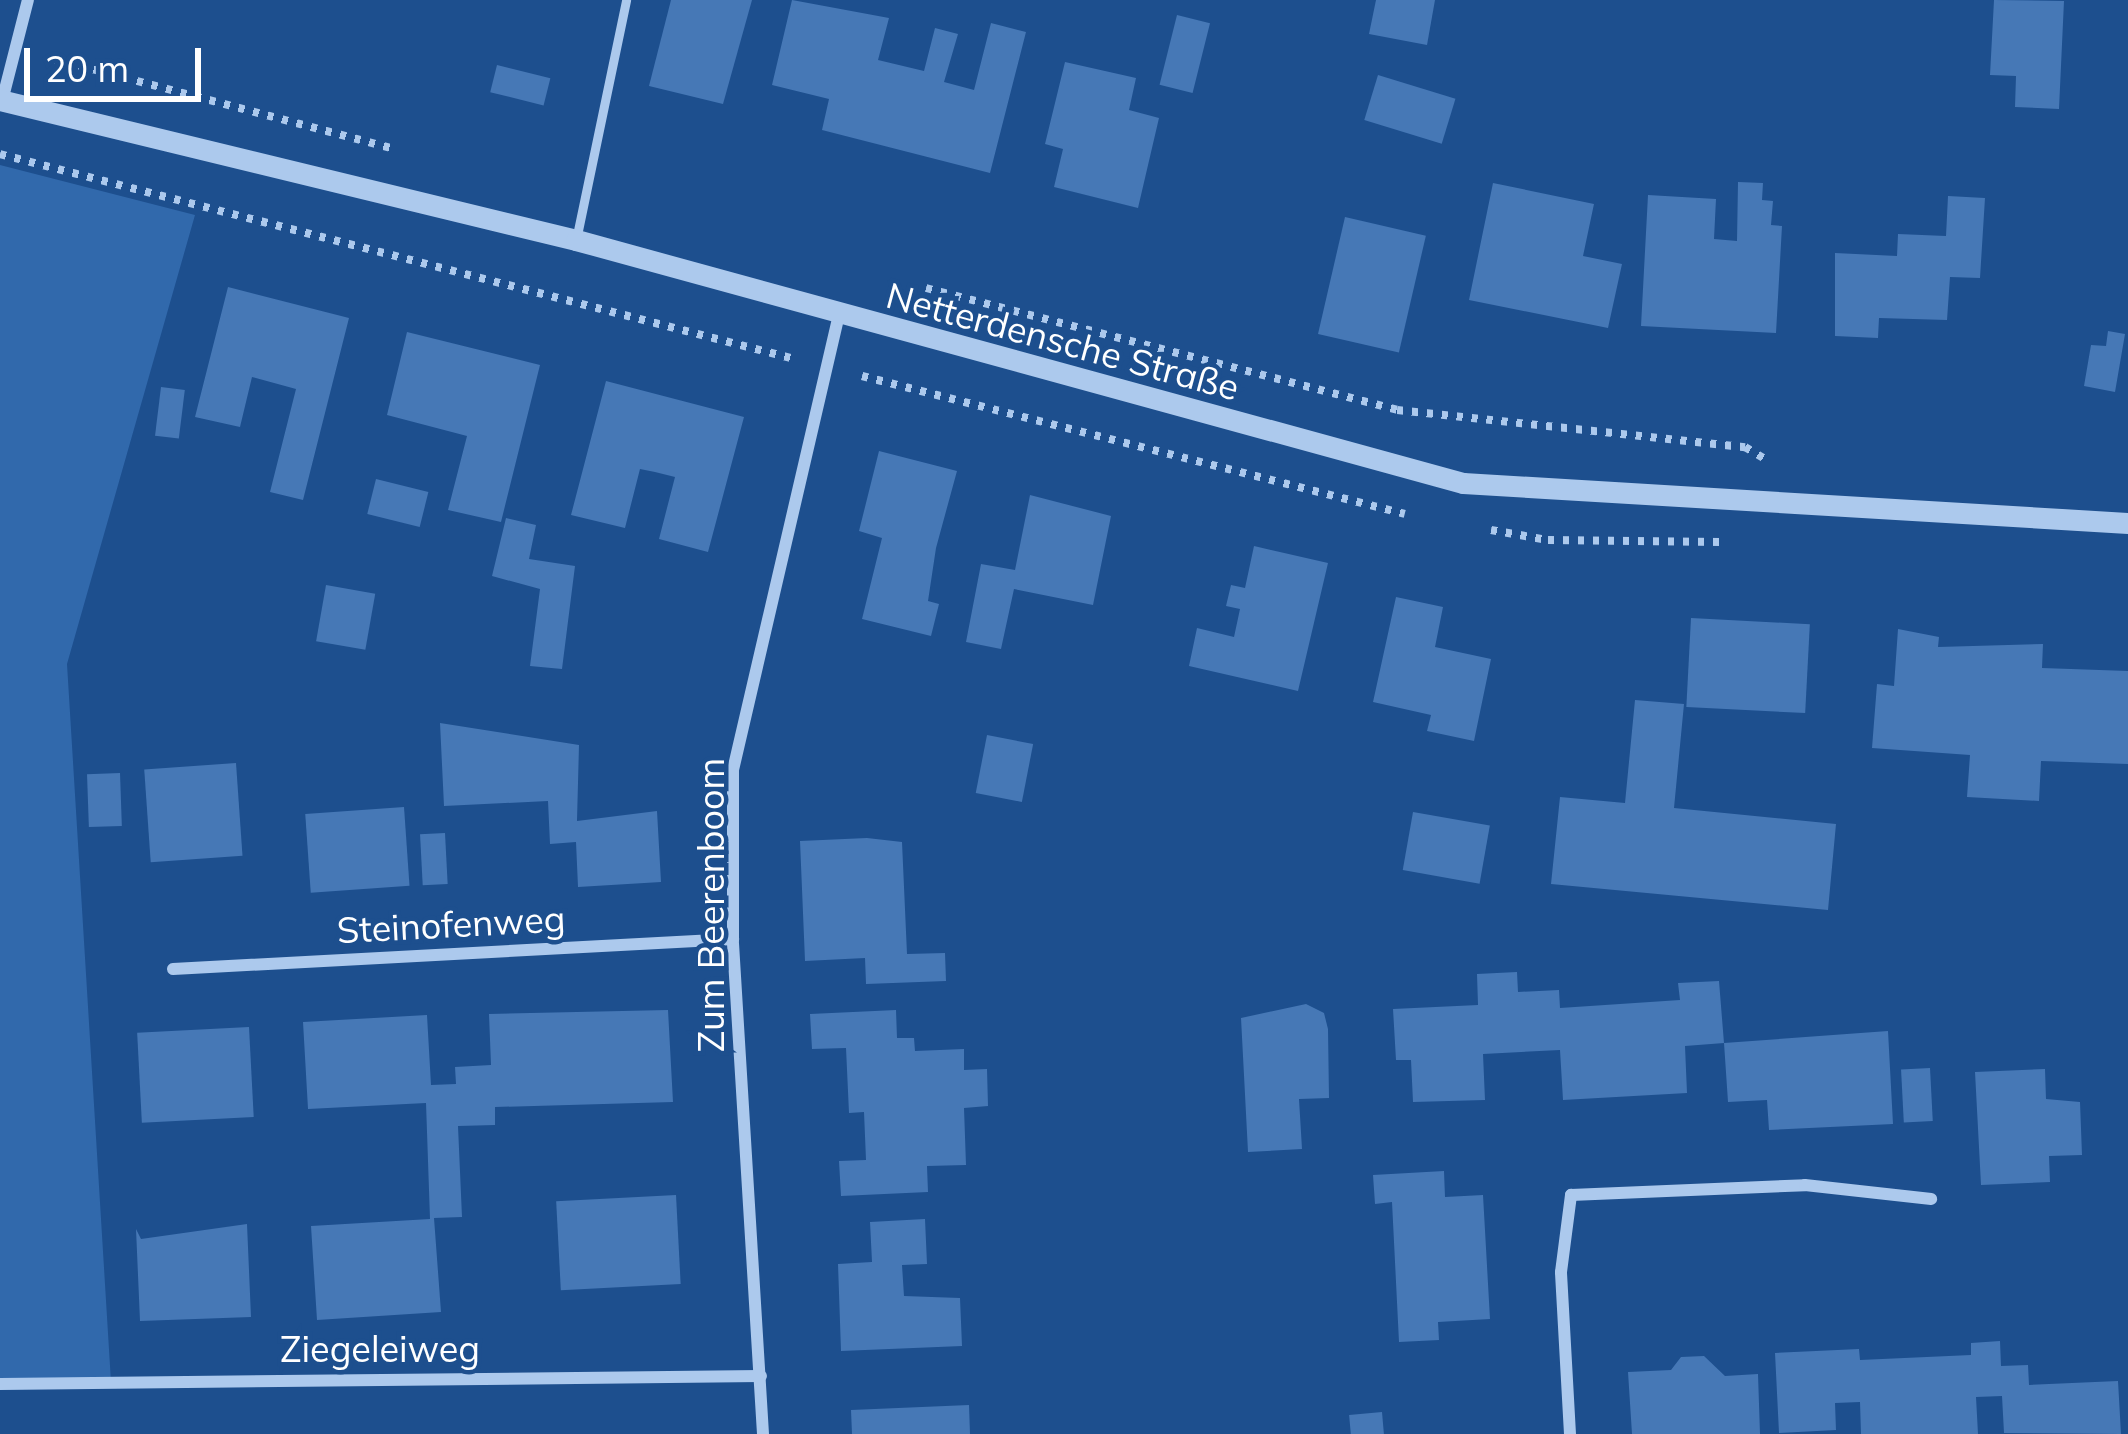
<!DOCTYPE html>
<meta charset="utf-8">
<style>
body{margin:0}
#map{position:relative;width:2128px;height:1434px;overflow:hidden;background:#1d4f8e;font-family:Mulish,sans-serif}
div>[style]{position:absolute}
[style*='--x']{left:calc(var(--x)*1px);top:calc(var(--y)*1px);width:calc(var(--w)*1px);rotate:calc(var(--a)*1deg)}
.green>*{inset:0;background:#3169ac}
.building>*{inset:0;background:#4678b6;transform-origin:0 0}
.path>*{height:8px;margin-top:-4px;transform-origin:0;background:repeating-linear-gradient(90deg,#acc9ed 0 6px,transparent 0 15px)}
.service>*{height:9px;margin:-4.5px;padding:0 4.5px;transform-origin:4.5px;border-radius:4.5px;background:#acc9ed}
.minor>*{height:12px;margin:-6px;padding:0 6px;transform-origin:6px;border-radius:6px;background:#acc9ed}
.tertiary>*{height:21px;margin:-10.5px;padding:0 10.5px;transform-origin:10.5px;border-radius:10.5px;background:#acc9ed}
span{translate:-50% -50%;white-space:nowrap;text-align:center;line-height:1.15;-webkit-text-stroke:9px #1d4f8e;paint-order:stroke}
.street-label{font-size:36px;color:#fff}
.scale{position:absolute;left:24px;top:48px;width:177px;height:54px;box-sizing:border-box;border:6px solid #fff;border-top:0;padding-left:15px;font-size:36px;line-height:42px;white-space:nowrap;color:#fff;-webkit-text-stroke:9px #1d4f8e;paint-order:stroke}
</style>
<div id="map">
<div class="green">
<i style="clip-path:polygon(0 165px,195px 215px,67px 664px,111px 1382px,0 1384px)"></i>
</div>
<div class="building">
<i style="clip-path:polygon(671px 0,752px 0,723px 104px,649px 86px)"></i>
<i style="clip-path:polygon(792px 0,889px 18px,878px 60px,924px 71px,935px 28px,958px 34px,944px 82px,974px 90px,991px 23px,1026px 32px,990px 173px,822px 130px,829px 99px,772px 85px)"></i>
<i style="clip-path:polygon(1376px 0,1435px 0,1427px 45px,1369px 34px)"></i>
<i style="clip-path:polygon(1994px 0,2064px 1px,2059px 109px,2015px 107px,2016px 76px,1990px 75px)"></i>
<i style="left:1177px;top:15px;width:34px;height:72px;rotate:14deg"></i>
<i style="clip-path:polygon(1065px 62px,1136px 78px,1129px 110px,1159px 118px,1138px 208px,1054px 187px,1063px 149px,1045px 144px)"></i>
<i style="left:497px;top:65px;width:55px;height:28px;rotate:14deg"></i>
<i style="left:1378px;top:75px;width:81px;height:47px;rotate:17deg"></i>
<i style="clip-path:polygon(1738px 182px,1763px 183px,1762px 200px,1773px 201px,1771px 225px,1782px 226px,1776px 333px,1641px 326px,1648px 195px,1716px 199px,1714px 239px,1737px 241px)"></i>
<i style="clip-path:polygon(1493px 183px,1594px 204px,1583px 256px,1622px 264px,1608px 328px,1469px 300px)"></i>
<i style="clip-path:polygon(1948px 196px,1985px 198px,1980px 278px,1950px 277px,1947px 320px,1879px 318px,1878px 338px,1835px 336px,1835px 253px,1897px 256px,1898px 234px,1946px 236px)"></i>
<i style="left:1345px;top:217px;width:83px;height:120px;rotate:13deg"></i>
<i style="clip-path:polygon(228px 287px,349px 318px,303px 500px,270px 492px,296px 389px,252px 377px,240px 427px,195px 417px)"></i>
<i style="clip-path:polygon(2108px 331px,2125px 334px,2115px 392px,2084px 386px,2091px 345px,2106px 346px)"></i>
<i style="clip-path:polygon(407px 332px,540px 365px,501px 522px,448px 510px,467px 436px,387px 415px)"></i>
<i style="clip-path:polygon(606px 381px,744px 417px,708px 552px,659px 539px,675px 477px,655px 472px,640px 469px,625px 528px,571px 515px)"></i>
<i style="left:161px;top:387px;width:24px;height:49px;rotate:7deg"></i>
<i style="clip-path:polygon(879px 451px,957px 471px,936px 548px,928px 601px,939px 604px,931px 636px,862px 619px,882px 538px,859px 531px)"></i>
<i style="left:376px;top:479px;width:54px;height:36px;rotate:14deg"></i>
<i style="clip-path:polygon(1030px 495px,1111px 516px,1093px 605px,1014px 589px,1001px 649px,966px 642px,981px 564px,1015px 570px)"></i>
<i style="clip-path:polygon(506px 518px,536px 525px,529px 559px,575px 566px,562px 669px,530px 666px,540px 589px,492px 576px)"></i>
<i style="clip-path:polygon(1254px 546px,1328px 563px,1298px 691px,1189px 666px,1197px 628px,1234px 637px,1240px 609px,1226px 606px,1231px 585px,1245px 588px)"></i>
<i style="left:326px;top:585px;width:50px;height:57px;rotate:10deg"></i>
<i style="clip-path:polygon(1396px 597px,1443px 607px,1435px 647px,1491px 659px,1474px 741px,1427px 731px,1431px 715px,1373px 702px)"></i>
<i style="left:1691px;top:618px;width:119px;height:89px;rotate:3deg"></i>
<i style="clip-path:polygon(1898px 629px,1939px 637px,1938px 647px,2043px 644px,2042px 668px,2128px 671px,2128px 764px,2041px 761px,2039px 801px,1967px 797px,1970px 755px,1872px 748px,1877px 684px,1894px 686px)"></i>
<i style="clip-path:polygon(1635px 700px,1684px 704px,1674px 808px,1836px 824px,1828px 910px,1551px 884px,1560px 797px,1625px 803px)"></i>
<i style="clip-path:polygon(440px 723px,579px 745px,577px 821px,657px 811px,661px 882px,578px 887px,576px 842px,550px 844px,548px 801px,444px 806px)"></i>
<i style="left:987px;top:735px;width:47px;height:59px;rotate:11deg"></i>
<i style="left:236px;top:763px;width:93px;height:92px;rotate:86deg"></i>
<i style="left:120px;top:773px;width:53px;height:33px;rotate:88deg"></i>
<i style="left:404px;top:807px;width:79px;height:99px;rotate:86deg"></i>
<i style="left:1413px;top:812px;width:78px;height:59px;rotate:10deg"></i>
<i style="left:445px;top:833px;width:51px;height:25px;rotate:87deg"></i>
<i style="clip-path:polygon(867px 838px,902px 842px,907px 954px,945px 953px,946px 981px,866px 984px,865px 958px,805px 961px,800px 841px)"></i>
<i style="clip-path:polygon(1517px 972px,1518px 992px,1559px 990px,1560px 1008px,1680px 1000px,1678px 983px,1719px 981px,1724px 1043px,1888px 1031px,1893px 1124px,1769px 1130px,1767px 1100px,1728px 1102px,1724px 1043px,1685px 1046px,1687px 1093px,1563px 1100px,1560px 1050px,1483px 1054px,1485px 1100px,1413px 1102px,1411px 1060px,1396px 1060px,1393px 1009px,1478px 1005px,1477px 974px)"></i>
<i style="clip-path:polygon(1306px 1004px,1324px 1013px,1328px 1029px,1329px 1098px,1299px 1099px,1302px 1149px,1248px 1152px,1241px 1018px)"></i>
<i style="clip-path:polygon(668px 1010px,673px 1102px,495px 1107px,495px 1125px,458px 1126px,462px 1217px,434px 1218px,441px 1312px,317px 1320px,311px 1226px,430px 1219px,426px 1103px,308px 1109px,303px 1022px,427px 1015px,431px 1085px,456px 1084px,455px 1067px,491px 1065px,489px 1014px)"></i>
<i style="clip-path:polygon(896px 1010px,897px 1038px,914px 1038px,915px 1051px,964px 1049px,964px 1070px,987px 1069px,988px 1106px,964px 1108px,966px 1165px,927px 1166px,928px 1192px,841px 1196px,839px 1161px,866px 1160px,864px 1112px,849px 1113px,846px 1048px,812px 1049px,810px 1014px)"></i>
<i style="left:249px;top:1027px;width:90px;height:112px;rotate:87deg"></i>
<i style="left:1930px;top:1068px;width:53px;height:29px;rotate:87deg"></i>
<i style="clip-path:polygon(2045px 1069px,2046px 1099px,2080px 1102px,2082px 1155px,2049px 1156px,2050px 1182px,1981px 1185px,1975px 1072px)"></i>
<i style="clip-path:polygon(1444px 1171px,1445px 1197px,1483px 1195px,1490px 1319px,1438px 1322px,1439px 1340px,1399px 1342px,1392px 1202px,1375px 1204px,1373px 1175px)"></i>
<i style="left:676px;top:1195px;width:89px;height:120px;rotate:87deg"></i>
<i style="clip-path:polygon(925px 1219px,927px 1264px,902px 1265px,904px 1296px,960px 1298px,962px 1346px,841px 1351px,838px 1264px,872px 1262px,870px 1222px)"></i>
<i style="clip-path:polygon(247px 1224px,251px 1317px,140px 1321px,136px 1229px,141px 1239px)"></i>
<i style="clip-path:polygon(2000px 1341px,2001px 1366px,2028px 1365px,2029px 1385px,2118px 1381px,2121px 1434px,2004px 1433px,2002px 1396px,1976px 1397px,1978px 1434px,1861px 1434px,1860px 1402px,1835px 1403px,1836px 1430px,1779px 1433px,1775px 1353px,1859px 1349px,1860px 1360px,1971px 1355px,1971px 1343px)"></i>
<i style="clip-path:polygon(1704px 1356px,1725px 1376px,1758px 1374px,1760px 1434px,1632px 1434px,1628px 1372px,1671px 1370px,1681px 1357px)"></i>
<i style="clip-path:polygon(969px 1405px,970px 1434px,852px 1434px,851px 1410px)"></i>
<i style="left:1382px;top:1412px;width:22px;height:33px;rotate:85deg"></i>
</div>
<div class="path">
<i style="--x:50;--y:58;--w:357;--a:14.8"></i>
<i style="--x:0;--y:154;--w:821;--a:14.46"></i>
<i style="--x:926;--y:288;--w:487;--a:14.5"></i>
<i style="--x:1397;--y:410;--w:350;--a:6.1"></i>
<i style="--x:1745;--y:447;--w:26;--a:31"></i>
<i style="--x:862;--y:376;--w:560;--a:14.26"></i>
<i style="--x:1491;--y:530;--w:58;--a:10"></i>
<i style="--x:1548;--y:540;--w:172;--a:0.7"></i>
</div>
<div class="service">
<i style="--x:576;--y:240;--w:245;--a:-78.2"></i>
</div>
<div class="minor">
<i style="--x:2;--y:101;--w:104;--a:-75.6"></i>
<i style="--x:173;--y:969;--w:561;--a:-3.07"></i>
<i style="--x:0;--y:1384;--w:761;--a:-0.6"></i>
<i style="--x:763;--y:1434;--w:496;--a:-93.5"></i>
<i style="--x:733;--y:939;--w:169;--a:-90"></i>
<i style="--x:733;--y:770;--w:468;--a:-76.9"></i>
<i style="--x:1570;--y:1434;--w:162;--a:-93.2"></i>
<i style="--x:1561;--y:1272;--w:78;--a:-82.6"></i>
<i style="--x:1571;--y:1195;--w:234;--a:-2.4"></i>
<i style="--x:1805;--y:1185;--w:127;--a:6.3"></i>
</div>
<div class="tertiary">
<i style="--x:0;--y:100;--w:593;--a:13.66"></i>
<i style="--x:576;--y:240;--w:920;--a:15.32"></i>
<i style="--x:1463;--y:483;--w:666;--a:3.44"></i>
</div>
<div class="street-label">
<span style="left:1063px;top:341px;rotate:15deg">Netterdensche Straße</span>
<span style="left:711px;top:905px;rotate:-90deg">Zum Beerenboom</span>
<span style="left:451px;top:924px;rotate:-3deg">Steinofenweg</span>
<span style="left:380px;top:1349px">Ziegeleiweg</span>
</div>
<div class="scale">20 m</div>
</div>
